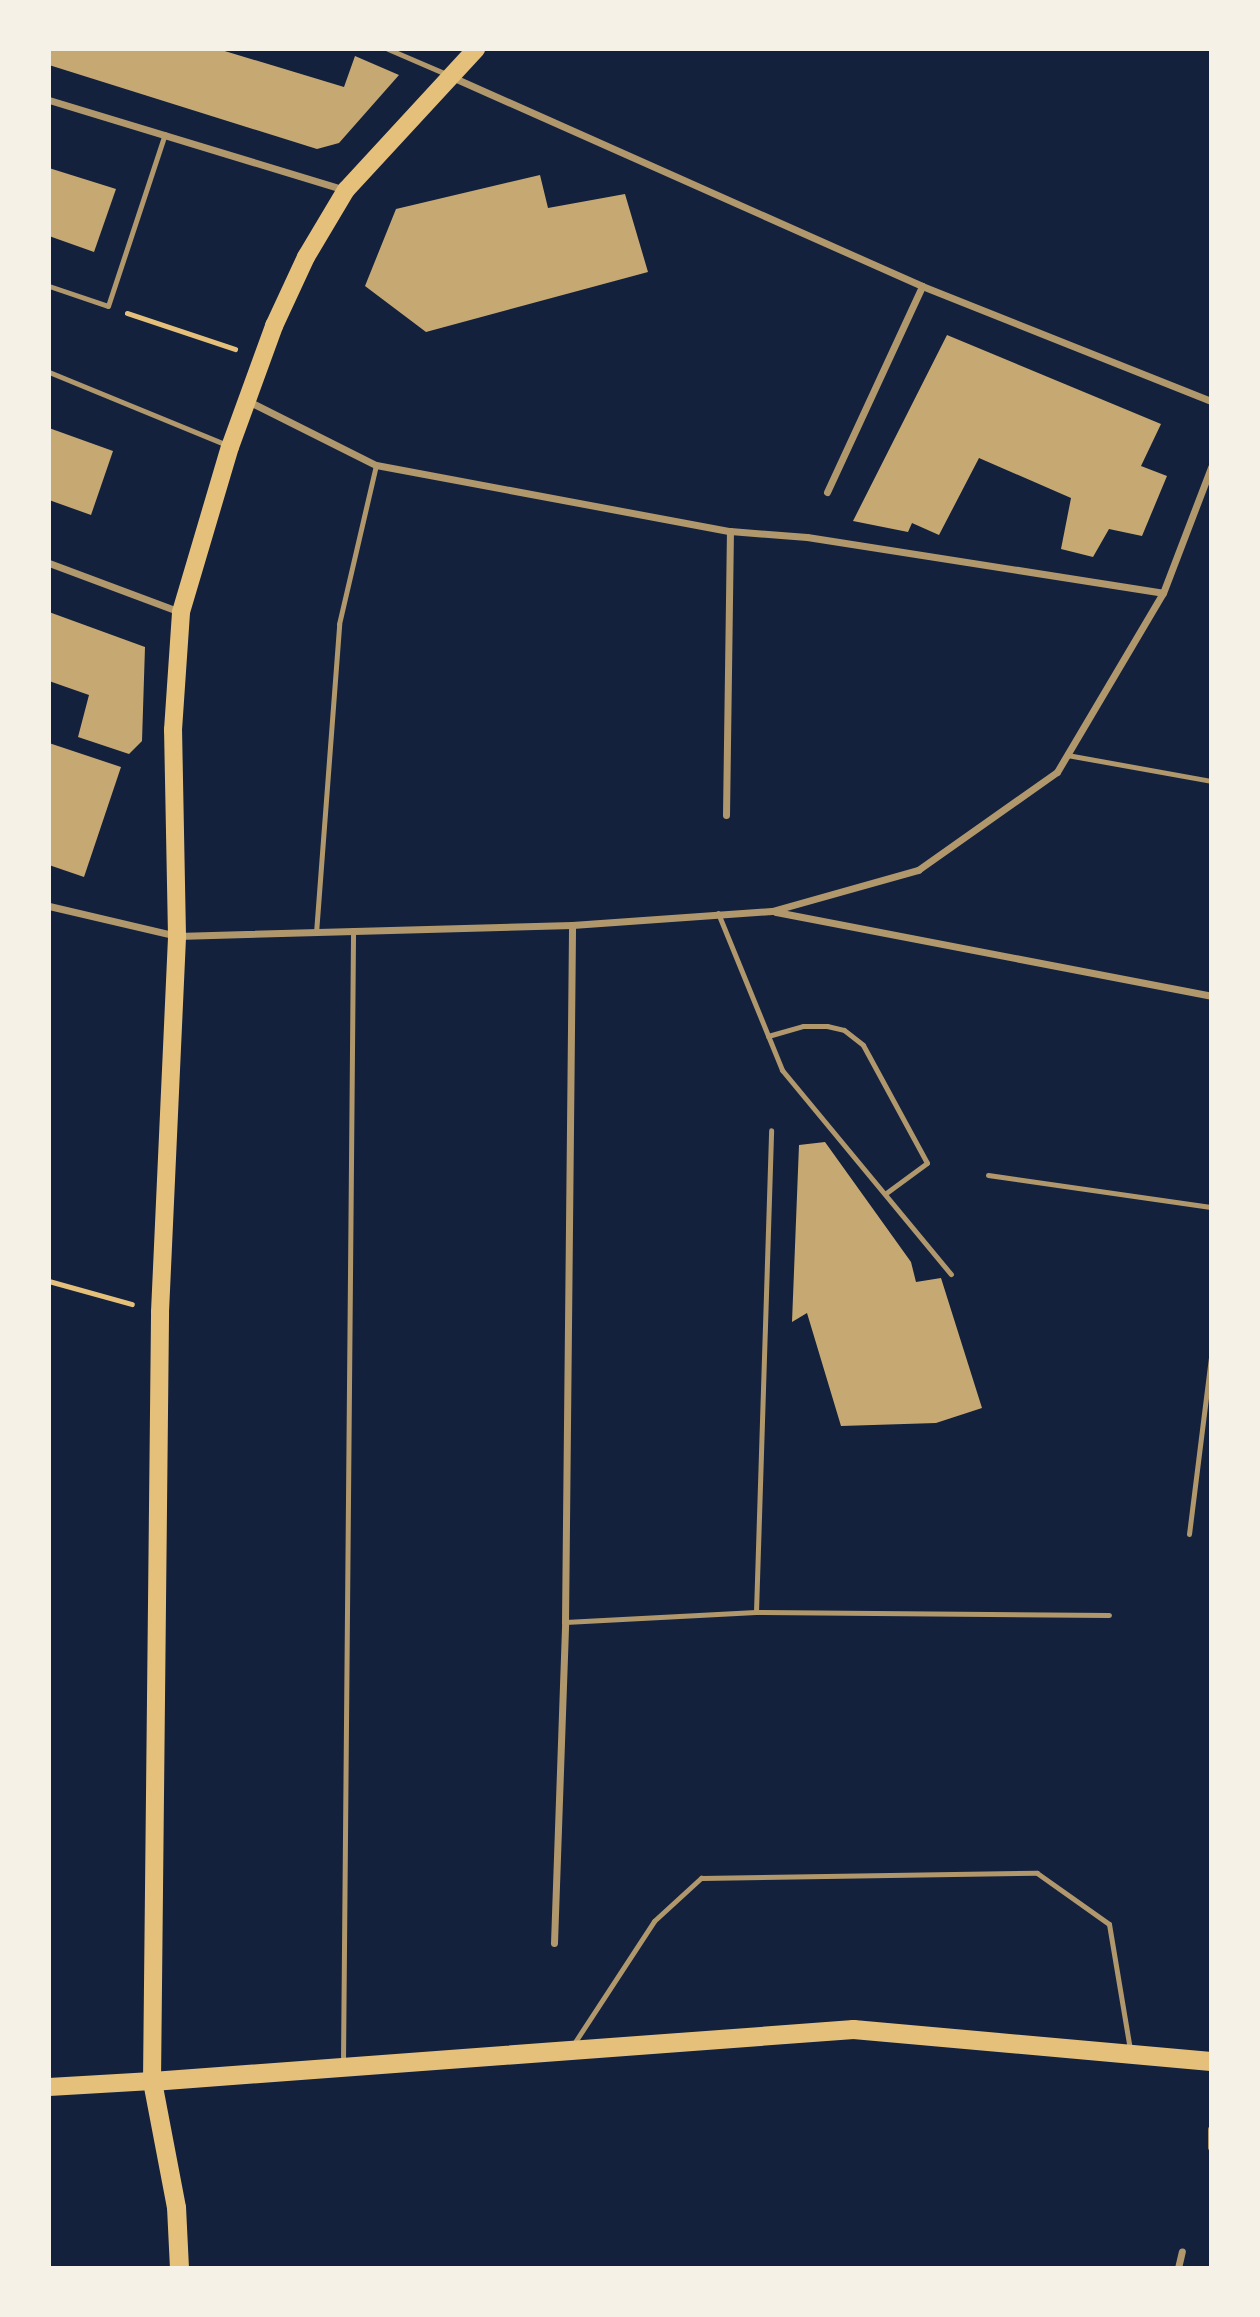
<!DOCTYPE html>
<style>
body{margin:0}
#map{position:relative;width:1260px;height:2317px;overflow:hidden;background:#14213d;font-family:Spectral,serif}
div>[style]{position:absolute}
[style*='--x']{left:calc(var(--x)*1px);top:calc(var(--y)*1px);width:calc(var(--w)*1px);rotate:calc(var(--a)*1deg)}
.building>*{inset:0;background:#c6a872}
.path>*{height:4.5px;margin:-2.25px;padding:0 2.25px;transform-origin:2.25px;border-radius:2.25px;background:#e5c07b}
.service>*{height:5px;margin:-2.5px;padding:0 2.5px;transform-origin:2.5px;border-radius:2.5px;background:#b1986c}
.minor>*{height:7px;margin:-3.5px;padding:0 3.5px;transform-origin:3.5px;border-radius:3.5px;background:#b1986c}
.primary>*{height:18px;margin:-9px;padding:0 9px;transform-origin:9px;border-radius:9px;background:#e5c07b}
.trunk>*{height:19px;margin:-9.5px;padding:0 9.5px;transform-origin:9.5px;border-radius:9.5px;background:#e5c07b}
span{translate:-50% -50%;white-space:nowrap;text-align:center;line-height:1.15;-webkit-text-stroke:5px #f6f1e7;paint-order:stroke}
.frame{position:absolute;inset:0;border:51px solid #f6f1e7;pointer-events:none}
</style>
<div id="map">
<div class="building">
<i style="clip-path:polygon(49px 49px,218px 49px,344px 87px,355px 56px,399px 75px,339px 143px,317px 149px,49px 65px)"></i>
<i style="clip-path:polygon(49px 168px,116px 189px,94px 252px,49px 236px)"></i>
<i style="clip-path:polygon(540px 175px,548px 208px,625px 194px,648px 272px,426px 332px,365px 286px,396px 209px)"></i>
<i style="clip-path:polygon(947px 335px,1161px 424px,1141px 466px,1167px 476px,1142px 536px,1109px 529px,1093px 557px,1061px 549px,1071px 498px,979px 458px,939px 535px,912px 523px,908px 532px,853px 521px)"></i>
<i style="clip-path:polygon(49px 428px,113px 451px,91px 515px,49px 500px)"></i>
<i style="clip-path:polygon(49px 612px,145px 647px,142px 741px,129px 754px,78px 737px,89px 695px,49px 681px)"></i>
<i style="clip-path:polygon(49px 743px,121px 767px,84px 877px,49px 865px)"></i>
<i style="clip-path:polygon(825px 1142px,911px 1262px,916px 1282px,941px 1278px,982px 1408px,936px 1423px,841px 1426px,807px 1313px,792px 1322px,799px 1145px)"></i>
</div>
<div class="path">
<i style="--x:127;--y:313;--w:114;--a:18.4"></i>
<i style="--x:49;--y:1281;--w:86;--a:15.5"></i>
</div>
<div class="service">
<i style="--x:388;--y:49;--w:63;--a:23.3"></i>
<i style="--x:49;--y:286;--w:62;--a:18.7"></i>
<i style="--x:108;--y:306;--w:181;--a:-71.7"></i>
<i style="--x:49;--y:372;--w:192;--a:22.3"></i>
<i style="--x:1067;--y:755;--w:146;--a:10.2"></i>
<i style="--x:718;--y:913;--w:170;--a:67.8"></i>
<i style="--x:782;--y:1070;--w:265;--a:50.4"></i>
<i style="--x:316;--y:933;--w:310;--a:-85.7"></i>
<i style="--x:339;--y:624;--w:163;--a:-76.9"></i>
<i style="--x:768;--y:1036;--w:36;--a:-16"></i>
<i style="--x:803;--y:1026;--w:24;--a:0"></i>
<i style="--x:827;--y:1026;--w:17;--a:13"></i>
<i style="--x:844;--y:1030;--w:24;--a:38"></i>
<i style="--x:863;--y:1045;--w:134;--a:61.5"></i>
<i style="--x:927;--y:1163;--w:52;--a:143.6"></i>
<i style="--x:988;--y:1175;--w:225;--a:8.2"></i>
<i style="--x:1189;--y:1534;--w:178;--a:-82.9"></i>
<i style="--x:756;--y:1612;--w:482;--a:-88.2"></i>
<i style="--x:565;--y:1622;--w:191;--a:-3"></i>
<i style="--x:756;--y:1612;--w:353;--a:0.5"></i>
<i style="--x:573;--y:2045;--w:148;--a:-56.8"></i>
<i style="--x:654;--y:1921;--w:64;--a:-42.5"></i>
<i style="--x:701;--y:1878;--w:336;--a:-0.9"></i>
<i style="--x:1037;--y:1873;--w:88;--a:35.3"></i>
<i style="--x:1109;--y:1924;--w:128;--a:80.5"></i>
<i style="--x:343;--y:2061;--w:1131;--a:-89.49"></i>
</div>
<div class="minor">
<i style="--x:452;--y:77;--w:514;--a:23.97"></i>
<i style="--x:922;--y:286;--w:311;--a:21.7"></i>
<i style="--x:49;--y:100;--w:310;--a:16.9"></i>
<i style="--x:248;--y:401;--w:143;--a:26.6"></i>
<i style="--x:376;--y:465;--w:360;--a:10.6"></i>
<i style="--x:730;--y:531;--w:77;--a:4.5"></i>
<i style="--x:807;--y:537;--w:360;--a:8.9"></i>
<i style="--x:827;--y:492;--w:227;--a:-65.2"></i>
<i style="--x:49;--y:563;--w:140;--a:20.5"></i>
<i style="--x:726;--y:815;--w:284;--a:-89.2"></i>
<i style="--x:49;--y:906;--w:131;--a:13.2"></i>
<i style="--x:177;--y:936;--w:395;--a:-1.6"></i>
<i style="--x:572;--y:925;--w:200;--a:-4"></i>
<i style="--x:772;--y:911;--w:152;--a:-15.7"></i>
<i style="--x:918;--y:870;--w:170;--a:-35.2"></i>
<i style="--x:1057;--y:772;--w:208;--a:-59.4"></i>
<i style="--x:1163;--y:593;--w:135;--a:-69.1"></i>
<i style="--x:776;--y:912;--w:443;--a:10.9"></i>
<i style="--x:554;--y:1943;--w:321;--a:-88"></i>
<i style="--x:565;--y:1622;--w:697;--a:-89.42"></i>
<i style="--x:1211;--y:2129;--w:18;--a:90"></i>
<i style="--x:1178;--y:2268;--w:17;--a:-77"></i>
</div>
<div class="primary">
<i style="--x:49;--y:2087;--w:103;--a:-3.3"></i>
<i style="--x:152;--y:2081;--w:769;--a:-89.4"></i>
<i style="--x:160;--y:1312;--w:376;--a:-87.4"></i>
<i style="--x:177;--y:936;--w:206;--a:-91.1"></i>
<i style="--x:173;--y:730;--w:118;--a:-86.1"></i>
<i style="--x:181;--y:612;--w:172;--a:-73.5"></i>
<i style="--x:230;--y:447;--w:129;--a:-70"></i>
<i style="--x:274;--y:326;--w:76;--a:-65.1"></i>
<i style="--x:306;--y:257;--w:78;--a:-59.2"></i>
<i style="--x:346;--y:190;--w:192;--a:-47.3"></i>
</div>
<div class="trunk">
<i style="--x:179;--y:2268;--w:61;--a:-92.8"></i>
<i style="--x:176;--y:2207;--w:128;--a:-100.8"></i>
<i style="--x:152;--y:2081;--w:703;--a:-4.24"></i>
<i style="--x:853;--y:2029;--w:359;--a:5.1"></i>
</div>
<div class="frame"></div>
</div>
